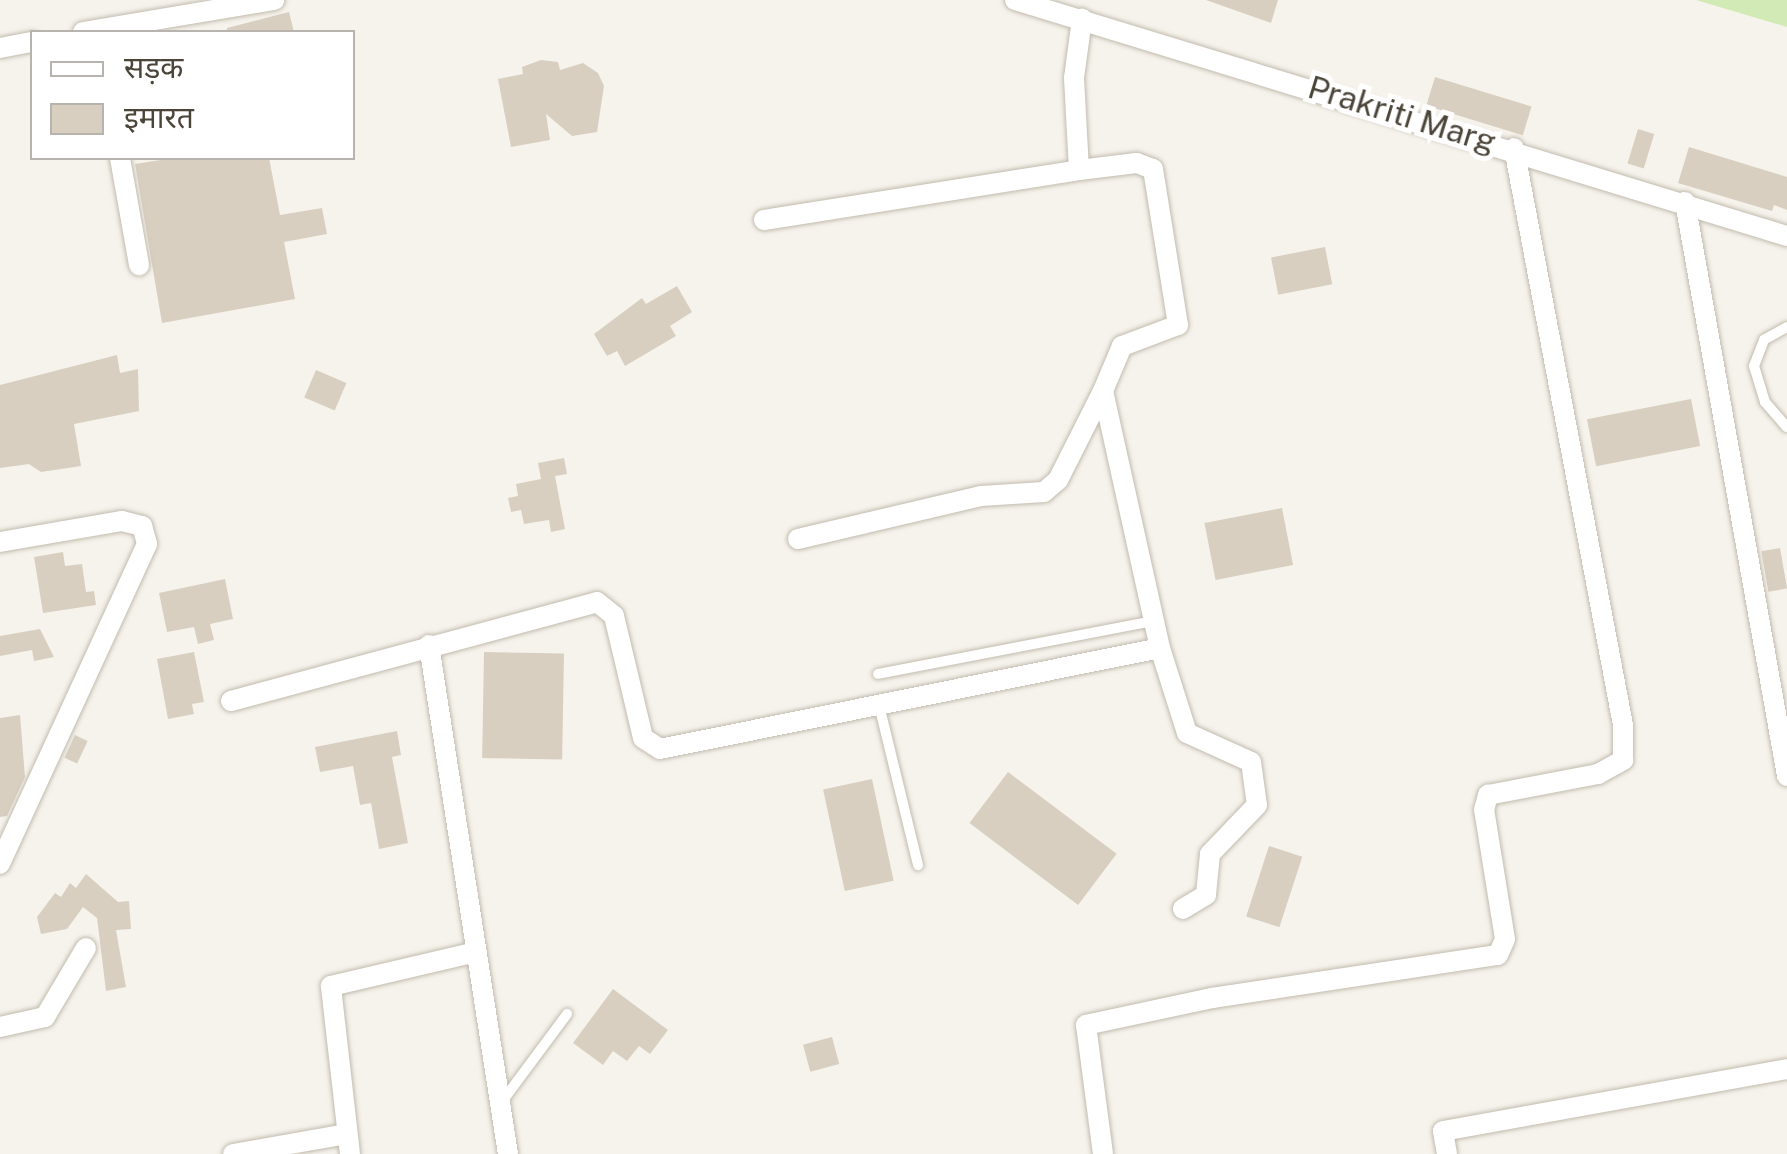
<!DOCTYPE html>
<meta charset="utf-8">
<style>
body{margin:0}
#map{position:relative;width:1787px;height:1154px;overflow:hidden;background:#f6f3ec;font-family:"Public Sans","Noto Sans Devanagari",sans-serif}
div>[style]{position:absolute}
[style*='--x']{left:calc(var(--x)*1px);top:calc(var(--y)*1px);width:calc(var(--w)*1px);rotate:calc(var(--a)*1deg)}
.green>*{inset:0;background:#d2eab5}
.building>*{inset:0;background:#d8cfc1;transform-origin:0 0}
.roads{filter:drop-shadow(0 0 2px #c2bbae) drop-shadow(0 0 2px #c2bbae)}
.service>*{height:10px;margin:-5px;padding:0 5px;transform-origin:5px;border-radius:5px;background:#fff}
.minor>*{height:20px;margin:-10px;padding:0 10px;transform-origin:10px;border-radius:10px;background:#fff}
span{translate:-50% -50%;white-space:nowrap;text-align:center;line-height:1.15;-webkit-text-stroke:10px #fff;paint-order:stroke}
.street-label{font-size:32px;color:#4b4439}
.legend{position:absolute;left:30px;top:30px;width:325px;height:130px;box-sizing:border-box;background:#fff;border:2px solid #b7b4b0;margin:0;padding:12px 18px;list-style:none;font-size:30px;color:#4b4439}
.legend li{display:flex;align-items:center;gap:20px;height:50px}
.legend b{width:50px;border:2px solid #b7b4b0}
</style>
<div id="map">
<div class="green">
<i style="clip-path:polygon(1696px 0,1787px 0,1787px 27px)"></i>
</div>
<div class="building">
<i style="clip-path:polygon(1206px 0,1278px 0,1271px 23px)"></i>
<i style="clip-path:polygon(289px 12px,294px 32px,227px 32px,227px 28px)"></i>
<i style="clip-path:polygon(541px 60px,558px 62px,560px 70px,583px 63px,598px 73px,604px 86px,597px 132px,572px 136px,546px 114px,550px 140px,511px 147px,498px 79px,523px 74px,522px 67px)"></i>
<i style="left:1435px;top:77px;width:101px;height:30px;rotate:17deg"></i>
<i style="left:1638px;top:129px;width:17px;height:36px;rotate:17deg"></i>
<i style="clip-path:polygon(1689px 147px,1787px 177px,1787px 210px,1774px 205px,1772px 211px,1678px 183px)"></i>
<i style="clip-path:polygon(173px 158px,269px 158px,280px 215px,322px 208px,327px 234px,284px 242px,295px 299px,162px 323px,135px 164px)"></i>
<i style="left:1325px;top:247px;width:38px;height:55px;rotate:79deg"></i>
<i style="clip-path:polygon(677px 286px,692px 312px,670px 326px,676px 336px,625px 366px,617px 351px,607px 356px,594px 334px,642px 298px,646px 304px)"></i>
<i style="clip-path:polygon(117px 355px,120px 373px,138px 369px,139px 411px,74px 424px,81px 466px,41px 472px,29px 464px,0 468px,0 385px)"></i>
<i style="left:316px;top:370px;width:33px;height:30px;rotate:23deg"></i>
<i style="left:1691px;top:399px;width:48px;height:106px;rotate:79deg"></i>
<i style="clip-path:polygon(564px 458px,567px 474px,555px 476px,565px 529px,551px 532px,549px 520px,524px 524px,521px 510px,511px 512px,508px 498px,518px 496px,516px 484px,541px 479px,538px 463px)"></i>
<i style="left:1282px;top:508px;width:58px;height:79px;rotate:79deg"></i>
<i style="left:1780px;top:548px;width:41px;height:19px;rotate:80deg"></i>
<i style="clip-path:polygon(63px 552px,65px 566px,82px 564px,86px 592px,94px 591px,96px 605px,43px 613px,34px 557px)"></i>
<i style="clip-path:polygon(225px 579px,233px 619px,210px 624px,214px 640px,198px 644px,194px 627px,167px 632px,159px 593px)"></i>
<i style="clip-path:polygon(40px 629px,54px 657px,34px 661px,32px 650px,0 656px,0 636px)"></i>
<i style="clip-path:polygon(194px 652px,204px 702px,192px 704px,194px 714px,168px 719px,157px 659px)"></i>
<i style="left:484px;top:652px;width:80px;height:106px;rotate:1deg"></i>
<i style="clip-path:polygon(20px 715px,25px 777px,7px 816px,0 817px,0 718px)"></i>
<i style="clip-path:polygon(397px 731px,401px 755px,392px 757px,408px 843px,379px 849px,371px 803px,360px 805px,353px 766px,320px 772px,315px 747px)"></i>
<i style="left:75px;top:735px;width:14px;height:25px;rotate:25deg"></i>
<i style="left:1008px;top:772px;width:136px;height:64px;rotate:37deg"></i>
<i style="left:872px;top:779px;width:104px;height:50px;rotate:78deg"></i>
<i style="left:1269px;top:846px;width:35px;height:74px;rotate:18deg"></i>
<i style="clip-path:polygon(86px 874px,118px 902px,129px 901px,131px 929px,116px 930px,126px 987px,106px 991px,97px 918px,83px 907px,67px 929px,41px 934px,37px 917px,55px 893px,61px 897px,70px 883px,76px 888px)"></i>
<i style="clip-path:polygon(613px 989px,668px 1030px,650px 1054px,639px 1046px,627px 1061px,613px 1051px,603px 1065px,573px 1043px)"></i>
<i style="left:832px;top:1037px;width:28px;height:30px;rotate:75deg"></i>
</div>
<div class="roads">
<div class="service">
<i style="--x:1787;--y:327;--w:26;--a:151"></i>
<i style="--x:1764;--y:340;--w:28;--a:111"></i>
<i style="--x:1754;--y:366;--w:38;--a:73"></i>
<i style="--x:1765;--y:402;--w:33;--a:49"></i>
<i style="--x:878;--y:674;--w:280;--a:-10.9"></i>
<i style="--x:879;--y:705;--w:165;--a:76.3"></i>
<i style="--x:501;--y:1103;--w:111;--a:-53.4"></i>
</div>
<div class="minor">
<i style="--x:1015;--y:0;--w:807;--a:17"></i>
<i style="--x:83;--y:32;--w:194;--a:-9.5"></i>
<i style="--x:0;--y:48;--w:33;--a:-11"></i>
<i style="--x:120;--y:158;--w:109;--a:79.9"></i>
<i style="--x:1079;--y:170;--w:92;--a:-93.1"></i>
<i style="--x:1074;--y:78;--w:60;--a:-82.3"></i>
<i style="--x:1685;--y:202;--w:583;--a:79.92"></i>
<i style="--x:764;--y:220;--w:319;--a:-9"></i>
<i style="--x:1079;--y:170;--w:58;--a:-6.9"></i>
<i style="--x:1137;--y:163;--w:17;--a:21"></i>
<i style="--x:1153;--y:169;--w:158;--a:80.9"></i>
<i style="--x:1178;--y:325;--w:60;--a:159.4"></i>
<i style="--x:1122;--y:346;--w:49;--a:112.9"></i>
<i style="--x:1103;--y:391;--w:263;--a:77.5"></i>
<i style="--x:1160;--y:648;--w:89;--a:72.4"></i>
<i style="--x:1187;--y:733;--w:70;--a:24.4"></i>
<i style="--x:1251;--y:762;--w:43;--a:82.1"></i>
<i style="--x:1257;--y:805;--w:68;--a:133.8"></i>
<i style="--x:1210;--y:854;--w:41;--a:95.6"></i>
<i style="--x:1206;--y:895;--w:27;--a:149"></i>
<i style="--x:798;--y:539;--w:188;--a:-13.2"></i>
<i style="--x:981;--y:496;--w:63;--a:-3.6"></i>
<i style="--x:1044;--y:492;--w:18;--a:-41"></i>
<i style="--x:1058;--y:480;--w:100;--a:-63.2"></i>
<i style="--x:0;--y:542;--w:124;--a:-9.8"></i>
<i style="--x:122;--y:521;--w:21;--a:14"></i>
<i style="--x:142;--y:526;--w:19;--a:74"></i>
<i style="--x:147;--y:544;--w:352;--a:114.7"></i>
<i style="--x:429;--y:645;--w:515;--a:81.18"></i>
<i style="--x:231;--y:701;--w:379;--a:-15.1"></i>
<i style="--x:597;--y:602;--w:22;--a:39"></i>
<i style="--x:614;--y:616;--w:125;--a:76.6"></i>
<i style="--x:643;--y:738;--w:20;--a:33"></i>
<i style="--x:660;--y:749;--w:510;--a:-11.42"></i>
<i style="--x:0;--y:1027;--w:46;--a:-12.5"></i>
<i style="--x:45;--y:1017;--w:80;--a:-59.3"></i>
<i style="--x:233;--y:1154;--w:115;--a:-10"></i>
<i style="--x:350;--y:1154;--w:169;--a:-96.5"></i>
<i style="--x:331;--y:986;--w:149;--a:-13.2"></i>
<i style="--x:1103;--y:1154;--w:130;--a:-97.5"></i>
<i style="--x:1086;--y:1025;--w:129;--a:-12.1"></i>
<i style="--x:1212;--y:998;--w:289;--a:-8.6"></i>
<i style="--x:1498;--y:955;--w:17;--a:-66"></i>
<i style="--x:1505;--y:939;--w:131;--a:-99.2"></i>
<i style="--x:1484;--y:810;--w:16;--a:-75"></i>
<i style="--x:1488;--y:795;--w:112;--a:-10.8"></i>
<i style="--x:1598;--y:774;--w:29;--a:-29"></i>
<i style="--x:1623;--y:760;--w:35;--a:-90"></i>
<i style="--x:1623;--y:725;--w:587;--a:-100.7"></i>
<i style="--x:1447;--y:1154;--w:23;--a:-100"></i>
<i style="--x:1443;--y:1131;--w:350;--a:-10.2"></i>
</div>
</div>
<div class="street-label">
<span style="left:1402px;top:115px;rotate:17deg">Prakriti Marg</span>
</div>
<ul class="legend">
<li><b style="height:12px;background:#fff"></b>सड़क</li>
<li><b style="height:28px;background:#d8cfc1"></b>इमारत</li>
</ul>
</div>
